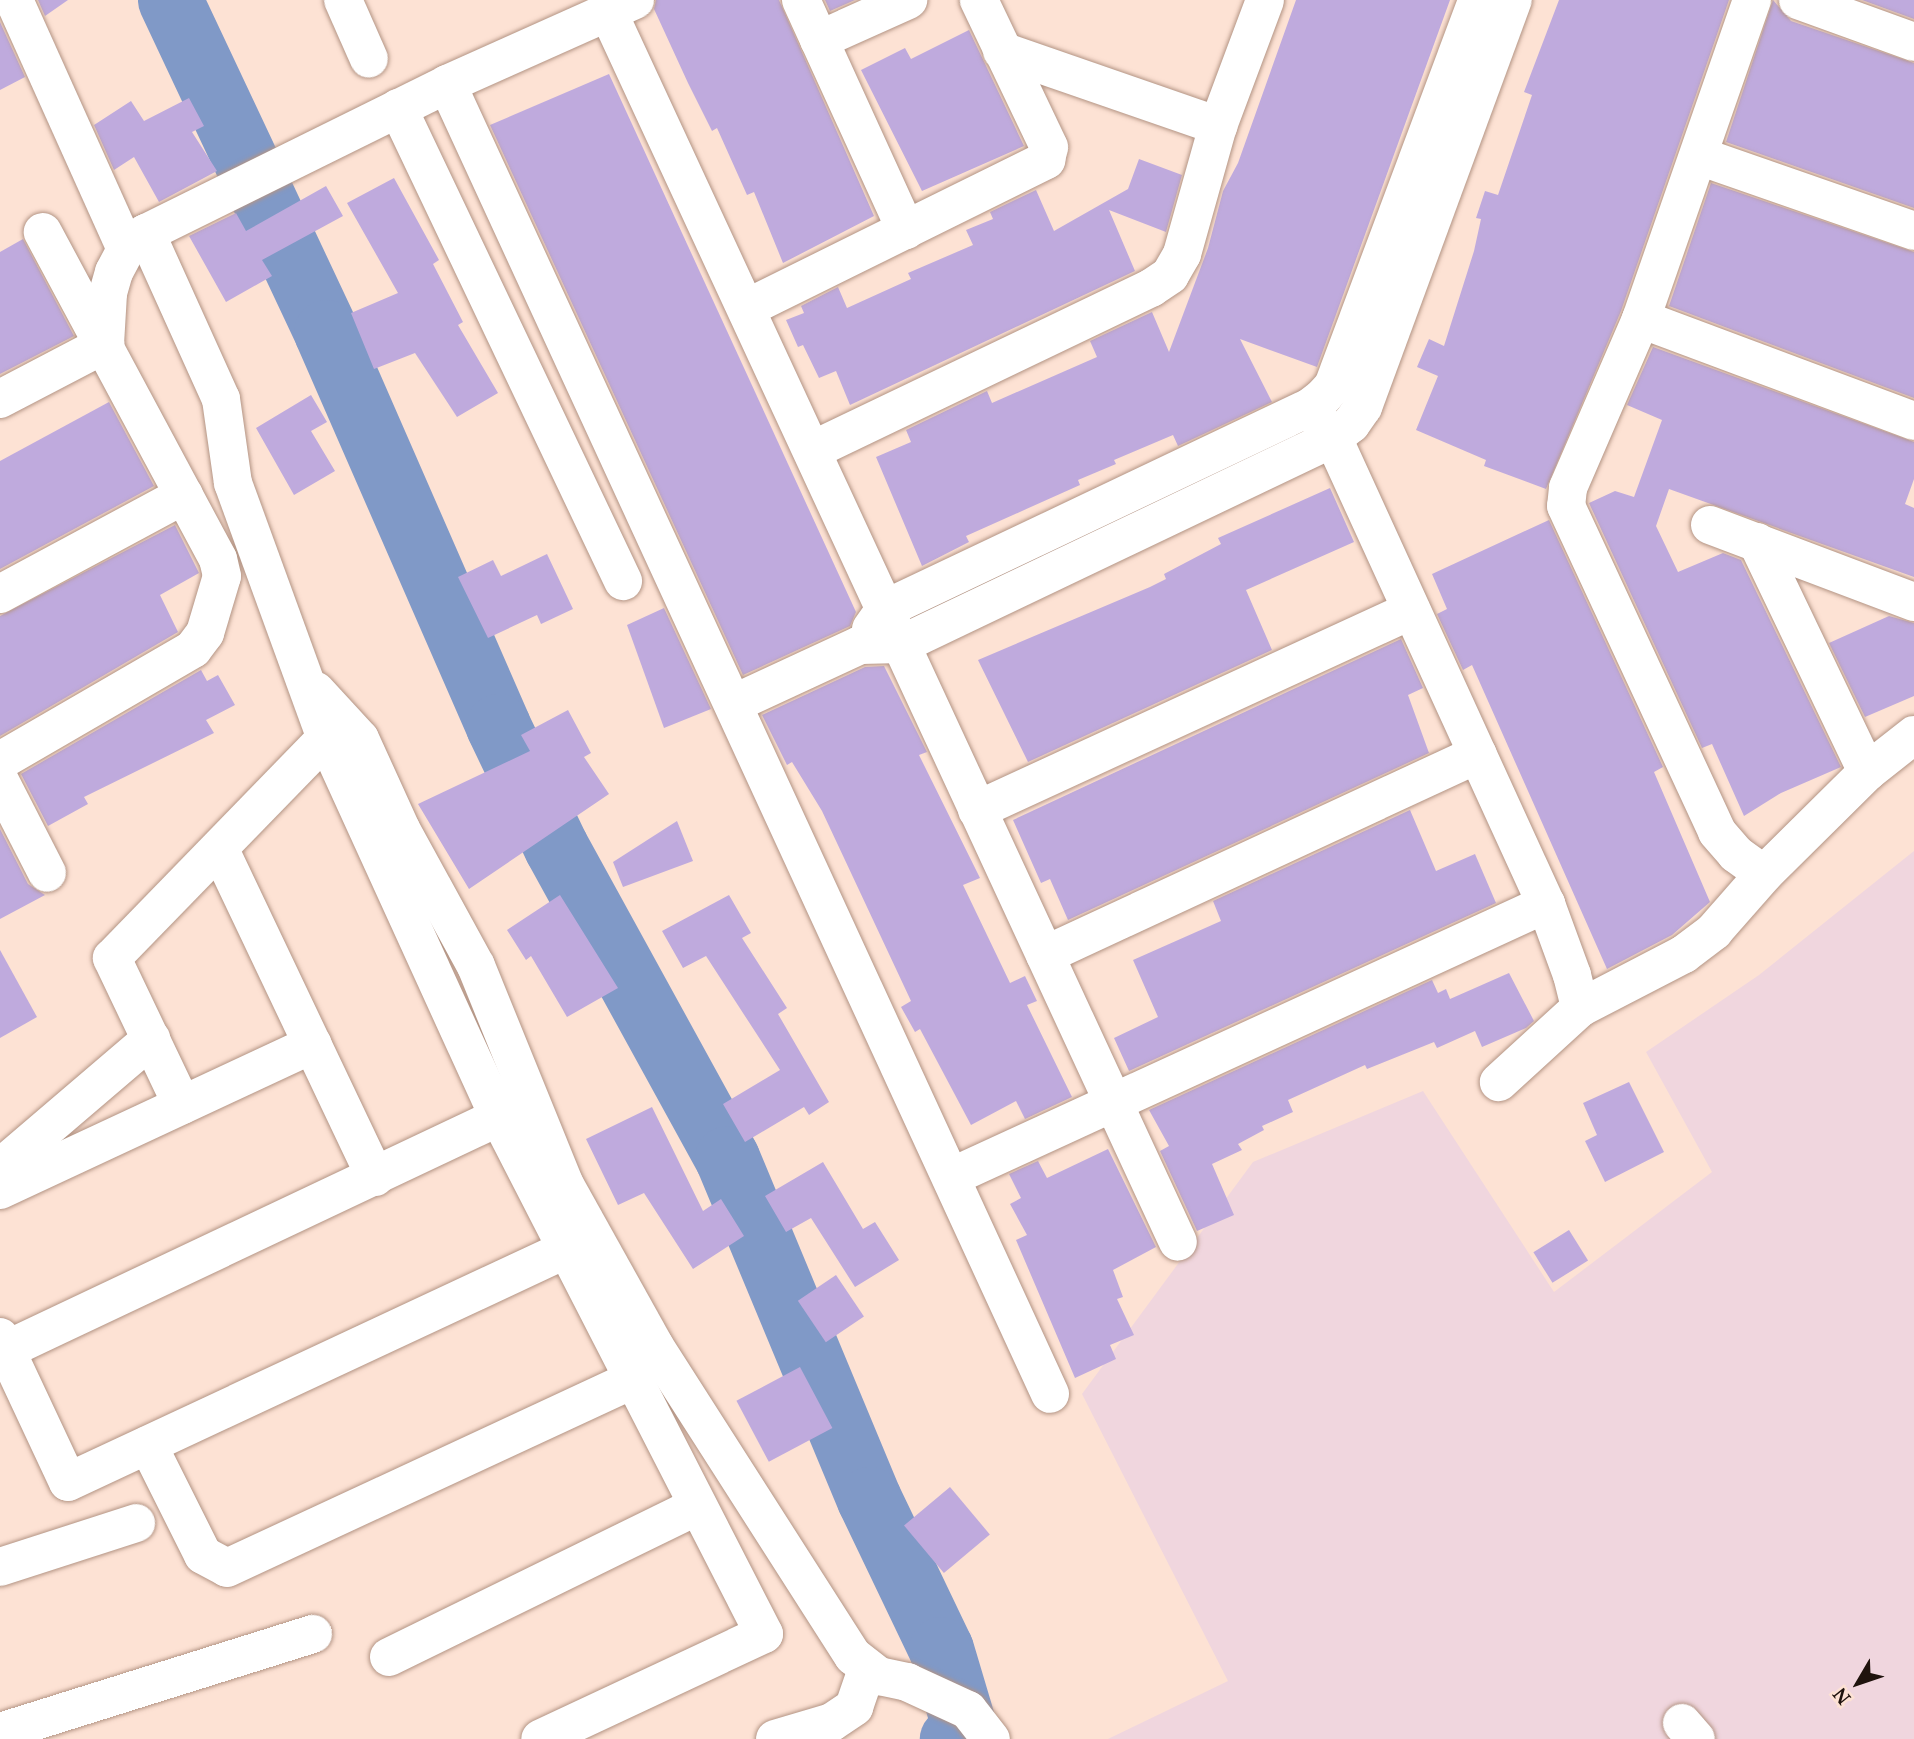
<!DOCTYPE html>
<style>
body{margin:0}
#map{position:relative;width:1914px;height:1739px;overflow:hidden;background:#fde2d4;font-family:"Noto Serif",serif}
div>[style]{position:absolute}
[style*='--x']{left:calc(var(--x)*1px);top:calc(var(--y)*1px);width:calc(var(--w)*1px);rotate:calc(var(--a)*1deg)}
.industrial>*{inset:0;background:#f0d6de}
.river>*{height:65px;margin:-32.5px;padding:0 32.5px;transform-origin:32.5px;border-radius:32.5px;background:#8099c7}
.building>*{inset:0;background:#bfaadd;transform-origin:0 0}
.roads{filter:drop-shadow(0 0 2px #b39484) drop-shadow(0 0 2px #b39484)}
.minor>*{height:38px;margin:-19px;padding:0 19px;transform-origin:19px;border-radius:19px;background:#fff}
span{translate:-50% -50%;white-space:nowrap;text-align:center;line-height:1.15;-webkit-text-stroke:5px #fde2d4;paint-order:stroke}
.north{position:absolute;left:1823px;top:1648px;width:70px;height:70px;-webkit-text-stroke:5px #fde2d4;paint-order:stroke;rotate:231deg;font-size:19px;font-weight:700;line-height:28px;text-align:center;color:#1f130d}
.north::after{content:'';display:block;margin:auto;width:24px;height:32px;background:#1f130d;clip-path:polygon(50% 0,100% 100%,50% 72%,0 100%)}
</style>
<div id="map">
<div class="industrial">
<i style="clip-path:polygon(1914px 851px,1914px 1739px,1108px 1739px,1228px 1681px,1082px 1394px,1253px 1162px,1423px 1091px,1554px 1292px,1712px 1172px,1646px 1052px,1759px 975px)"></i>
</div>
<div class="river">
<i style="--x:170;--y:0;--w:367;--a:64.8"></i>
<i style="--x:326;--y:332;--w:430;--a:66.4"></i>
<i style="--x:498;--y:726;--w:134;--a:64.4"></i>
<i style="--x:556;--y:847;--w:355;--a:61.2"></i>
<i style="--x:727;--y:1158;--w:369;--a:67.4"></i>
<i style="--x:869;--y:1499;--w:166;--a:64.4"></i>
<i style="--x:941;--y:1649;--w:80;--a:73.4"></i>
<i style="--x:964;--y:1726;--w:18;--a:133"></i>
</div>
<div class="building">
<i style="clip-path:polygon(38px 0,68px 0,45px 16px)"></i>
<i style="clip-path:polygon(656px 0,779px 0,874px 216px,783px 263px,754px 192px,747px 195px,717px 128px,712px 131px,688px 83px,654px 9px)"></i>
<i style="clip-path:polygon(825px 0,855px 0,830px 11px)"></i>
<i style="clip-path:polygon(1296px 0,1450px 0,1317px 367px,1240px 339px,1272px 402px,1178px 446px,1173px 435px,1114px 460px,1116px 464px,1078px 480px,1080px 485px,966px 536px,969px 542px,922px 566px,876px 457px,911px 442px,906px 430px,987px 391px,992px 403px,1097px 357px,1090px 341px,1152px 312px,1169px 352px,1208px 248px,1223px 191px,1238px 163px)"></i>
<i style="clip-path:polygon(1559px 0,1729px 0,1621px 311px,1546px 489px,1484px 466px,1486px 460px,1416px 430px,1438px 376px,1417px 367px,1429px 339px,1444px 346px,1474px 251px,1481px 219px,1476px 218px,1485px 191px,1498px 195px,1532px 95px,1524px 92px)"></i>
<i style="clip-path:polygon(1773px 0,1791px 21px,1914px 63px,1914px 208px,1726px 142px)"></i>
<i style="clip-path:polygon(1862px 0,1914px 0,1914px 19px)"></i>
<i style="clip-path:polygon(0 22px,25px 77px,0 90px)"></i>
<i style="clip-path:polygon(969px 30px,1024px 146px,922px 191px,861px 70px,905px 48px,911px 59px)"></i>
<i style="clip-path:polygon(609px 74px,856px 612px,850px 626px,743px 675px,490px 125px)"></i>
<i style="clip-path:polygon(189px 98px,204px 126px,192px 132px,217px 171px,159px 202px,134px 157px,114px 170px,94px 125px,131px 101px,144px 121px)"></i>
<i style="clip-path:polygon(1139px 159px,1182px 175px,1166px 232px,1109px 210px,1135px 271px,850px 405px,836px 371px,819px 378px,803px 345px,798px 347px,786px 320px,804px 313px,801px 306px,838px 287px,847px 308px,911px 279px,908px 273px,973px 245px,966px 230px,993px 219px,990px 212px,1036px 190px,1054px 231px,1128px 189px)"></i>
<i style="clip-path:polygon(394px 178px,439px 260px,433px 264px,463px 322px,458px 325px,498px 393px,457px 417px,415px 353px,374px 369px,351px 313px,398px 293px,347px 203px)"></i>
<i style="clip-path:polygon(1711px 183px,1914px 252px,1914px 398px,1669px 306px)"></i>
<i style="clip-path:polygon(326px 186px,343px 216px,262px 260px,272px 276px,226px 302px,189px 236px,236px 213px,246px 231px)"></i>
<i style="clip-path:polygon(23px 239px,74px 336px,0 374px,0 252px)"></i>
<i style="clip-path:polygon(1653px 347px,1914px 442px,1914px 479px,1905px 504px,1914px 508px,1914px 577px,1669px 489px,1656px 526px,1678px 572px,1723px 553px,1741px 560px,1841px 767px,1781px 793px,1744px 816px,1712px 744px,1702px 748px,1589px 503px,1615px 491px,1634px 497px,1662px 420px,1627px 405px)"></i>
<i style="clip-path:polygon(311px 395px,327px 422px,311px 431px,335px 471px,294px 495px,256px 428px)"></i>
<i style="clip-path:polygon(109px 402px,154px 486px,0 569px,0 461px)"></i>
<i style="clip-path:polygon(1330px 488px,1354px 542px,1246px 590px,1272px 650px,1028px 762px,978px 660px,1150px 587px,1166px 579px,1164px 574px,1221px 544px,1218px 538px)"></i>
<i style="clip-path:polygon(1549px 520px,1663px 767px,1654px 772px,1710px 902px,1672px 935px,1607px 969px,1472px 665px,1463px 670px,1437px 614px,1447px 609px,1432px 574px)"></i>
<i style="clip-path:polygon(175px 525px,199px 573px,160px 595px,178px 632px,0 736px,0 616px)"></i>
<i style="clip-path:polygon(547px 554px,573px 609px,541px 624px,537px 615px,488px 638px,458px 577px,493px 560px,501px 576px)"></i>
<i style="clip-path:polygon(664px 608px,711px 709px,664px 728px,627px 625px)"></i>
<i style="clip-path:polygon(1889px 616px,1914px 623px,1914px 696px,1865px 717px,1829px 643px)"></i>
<i style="clip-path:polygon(1401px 639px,1423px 688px,1408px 695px,1429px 753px,1068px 920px,1050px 879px,1041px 883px,1013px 820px)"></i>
<i style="clip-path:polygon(884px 666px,927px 752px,919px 755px,980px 878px,963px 885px,1010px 983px,1025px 976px,1037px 1001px,1027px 1005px,1072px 1097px,1025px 1119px,1016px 1101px,971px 1125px,920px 1029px,915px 1032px,901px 1007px,911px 1001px,822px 811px,792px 762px,787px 765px,762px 715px,865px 667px)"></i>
<i style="clip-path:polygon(201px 670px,207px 681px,218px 675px,235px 705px,206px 720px,214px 733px,84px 797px,88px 804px,48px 826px,21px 774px)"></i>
<i style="clip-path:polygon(568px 710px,591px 753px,584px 757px,609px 794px,469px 889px,418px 804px,530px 751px,521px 735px)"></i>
<i style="clip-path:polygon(1410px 810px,1436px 871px,1475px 854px,1496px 903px,1129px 1071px,1114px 1038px,1158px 1017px,1133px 960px,1221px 921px,1213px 901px)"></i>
<i style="clip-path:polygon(677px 821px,693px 861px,623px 887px,613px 862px)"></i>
<i style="clip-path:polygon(0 829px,28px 884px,45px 895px,0 919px)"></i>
<i style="clip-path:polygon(560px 895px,618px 988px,567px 1017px,531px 956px,526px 960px,507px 930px)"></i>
<i style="clip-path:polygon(729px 895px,751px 933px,742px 938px,787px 1008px,778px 1014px,829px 1102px,809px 1115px,804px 1107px,745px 1142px,723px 1104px,780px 1070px,706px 956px,683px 968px,662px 931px)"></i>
<i style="clip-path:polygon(0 950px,37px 1017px,0 1038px)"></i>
<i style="clip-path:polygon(1509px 973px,1534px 1021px,1526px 1028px,1482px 1047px,1475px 1031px,1437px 1048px,1434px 1042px,1367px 1069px,1365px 1065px,1288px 1100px,1293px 1112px,1262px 1126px,1264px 1130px,1238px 1144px,1242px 1150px,1212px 1164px,1234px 1215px,1197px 1231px,1160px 1151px,1169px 1146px,1149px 1110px,1432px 980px,1438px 993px,1446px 989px,1450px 999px)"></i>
<i style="clip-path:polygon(1629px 1082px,1664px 1152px,1605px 1182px,1585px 1141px,1597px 1135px,1583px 1103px)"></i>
<i style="clip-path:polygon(652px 1107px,703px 1211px,721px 1199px,744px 1236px,693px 1269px,644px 1193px,618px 1205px,586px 1139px)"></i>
<i style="clip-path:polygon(1108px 1149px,1156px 1247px,1113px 1270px,1123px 1297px,1117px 1299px,1134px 1335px,1110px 1345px,1116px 1359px,1075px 1378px,1016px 1240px,1027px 1235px,1010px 1204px,1021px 1198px,1009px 1174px,1038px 1161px,1047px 1178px)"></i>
<i style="clip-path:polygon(823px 1162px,863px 1229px,875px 1222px,899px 1260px,855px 1287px,811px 1218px,786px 1232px,765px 1196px)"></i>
<i style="left:1569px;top:1230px;width:36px;height:42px;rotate:58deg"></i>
<i style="left:836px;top:1275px;width:50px;height:46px;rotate:56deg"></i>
<i style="left:800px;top:1367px;width:69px;height:72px;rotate:62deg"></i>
<i style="left:950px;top:1487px;width:62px;height:60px;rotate:50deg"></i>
</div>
<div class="roads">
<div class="minor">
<i style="--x:14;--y:0;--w:273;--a:65.8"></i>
<i style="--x:343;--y:0;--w:64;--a:66.2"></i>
<i style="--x:801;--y:0;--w:253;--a:65.5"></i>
<i style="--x:1752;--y:0;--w:338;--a:109.2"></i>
<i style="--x:1641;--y:319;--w:184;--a:113.4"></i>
<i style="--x:1568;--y:488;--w:18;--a:96"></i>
<i style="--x:1566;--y:506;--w:359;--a:65.1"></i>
<i style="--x:1717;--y:832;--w:29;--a:49"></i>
<i style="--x:1736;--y:854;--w:34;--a:36"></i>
<i style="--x:1764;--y:874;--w:145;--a:-44.7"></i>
<i style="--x:1867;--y:772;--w:60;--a:-38.2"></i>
<i style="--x:1798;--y:0;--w:123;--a:19.9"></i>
<i style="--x:609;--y:14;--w:1353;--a:65.14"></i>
<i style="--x:819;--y:40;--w:98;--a:-24.2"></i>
<i style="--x:1002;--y:51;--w:229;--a:19.1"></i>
<i style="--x:447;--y:84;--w:1442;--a:65.28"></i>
<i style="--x:398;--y:108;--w:524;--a:64.56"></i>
<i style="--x:1699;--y:156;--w:228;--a:19.2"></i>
<i style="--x:146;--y:233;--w:182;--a:65.7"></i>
<i style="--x:221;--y:399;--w:85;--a:81.9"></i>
<i style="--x:233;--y:483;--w:271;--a:70"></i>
<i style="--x:326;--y:738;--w:417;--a:65.5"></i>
<i style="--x:499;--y:1117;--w:581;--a:62.86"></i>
<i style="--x:764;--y:1634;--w:247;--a:154.9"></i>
<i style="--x:747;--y:308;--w:334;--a:-26.3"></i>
<i style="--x:1046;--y:160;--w:13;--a:-77"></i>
<i style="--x:1049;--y:147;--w:163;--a:-115.5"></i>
<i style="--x:1641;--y:319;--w:291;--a:20.5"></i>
<i style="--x:0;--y:399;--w:119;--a:-27.6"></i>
<i style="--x:105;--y:344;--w:51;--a:-86.6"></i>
<i style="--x:108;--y:293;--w:22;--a:-74"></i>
<i style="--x:114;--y:272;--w:26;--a:-62"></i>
<i style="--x:126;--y:249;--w:26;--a:-39"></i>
<i style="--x:146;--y:233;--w:336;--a:-26.3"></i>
<i style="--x:447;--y:84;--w:206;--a:-24.1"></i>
<i style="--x:1317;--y:418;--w:26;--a:51"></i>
<i style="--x:1333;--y:438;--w:512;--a:65.44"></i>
<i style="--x:1546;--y:904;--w:76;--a:69.9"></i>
<i style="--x:1572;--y:975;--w:34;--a:76"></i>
<i style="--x:1580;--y:1008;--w:110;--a:137.6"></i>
<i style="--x:813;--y:450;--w:375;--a:-25.6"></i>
<i style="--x:1151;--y:288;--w:23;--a:-34"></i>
<i style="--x:1170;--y:275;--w:24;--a:-60"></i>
<i style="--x:1182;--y:254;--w:133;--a:-74.3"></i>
<i style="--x:1218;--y:126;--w:134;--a:-69.5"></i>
<i style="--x:1710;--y:525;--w:218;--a:20.7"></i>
<i style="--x:1757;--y:542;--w:255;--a:64.4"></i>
<i style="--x:0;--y:594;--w:209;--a:-28.3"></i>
<i style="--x:871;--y:629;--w:24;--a:-55"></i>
<i style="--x:885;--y:609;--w:469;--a:-25.4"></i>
<i style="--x:1309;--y:408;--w:18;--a:-38"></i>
<i style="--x:1323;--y:397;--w:15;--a:-48"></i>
<i style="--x:1333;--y:386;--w:412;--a:-69.5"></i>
<i style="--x:316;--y:691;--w:65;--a:47.5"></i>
<i style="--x:360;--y:739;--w:99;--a:65.5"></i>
<i style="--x:401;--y:829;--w:156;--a:61.3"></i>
<i style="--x:476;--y:966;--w:234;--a:67.9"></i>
<i style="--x:564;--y:1183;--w:185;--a:60.9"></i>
<i style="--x:654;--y:1345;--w:369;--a:57.4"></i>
<i style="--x:853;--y:1656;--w:33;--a:38"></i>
<i style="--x:879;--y:1676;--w:29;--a:12"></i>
<i style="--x:907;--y:1682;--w:67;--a:24.7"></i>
<i style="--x:968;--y:1710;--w:37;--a:52"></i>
<i style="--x:735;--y:703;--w:138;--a:-24.9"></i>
<i style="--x:860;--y:645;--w:42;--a:-1.4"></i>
<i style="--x:902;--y:644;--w:478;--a:-25.5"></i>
<i style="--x:1333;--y:438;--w:23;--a:-38"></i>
<i style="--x:1351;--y:424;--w:21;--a:-55"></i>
<i style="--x:1363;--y:407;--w:434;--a:-69.8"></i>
<i style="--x:0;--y:761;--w:223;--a:-30.1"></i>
<i style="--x:193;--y:649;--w:20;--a:-53"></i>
<i style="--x:205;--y:633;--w:59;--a:-73.4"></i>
<i style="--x:222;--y:576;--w:17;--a:-103"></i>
<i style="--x:218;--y:559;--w:371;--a:-118.2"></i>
<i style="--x:0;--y:781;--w:103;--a:62.9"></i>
<i style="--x:977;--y:810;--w:478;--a:-24.7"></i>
<i style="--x:220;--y:850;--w:362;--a:64.6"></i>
<i style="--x:1045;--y:955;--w:477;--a:-24.9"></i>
<i style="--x:1580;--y:1008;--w:117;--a:-27.4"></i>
<i style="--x:1684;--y:954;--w:38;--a:-37"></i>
<i style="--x:1714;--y:931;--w:76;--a:-48.7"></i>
<i style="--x:182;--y:1105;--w:163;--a:-115.5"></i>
<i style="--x:112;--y:958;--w:307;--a:-45.8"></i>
<i style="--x:0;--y:1168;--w:199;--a:-40.5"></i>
<i style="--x:951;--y:1177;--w:655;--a:-24.65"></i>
<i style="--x:0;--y:1190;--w:345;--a:-25"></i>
<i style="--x:0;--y:1337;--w:160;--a:64.9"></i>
<i style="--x:68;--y:1482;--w:551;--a:-25.03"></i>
<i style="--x:6;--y:1350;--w:545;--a:-25.3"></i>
<i style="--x:148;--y:1445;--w:123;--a:63.4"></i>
<i style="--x:203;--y:1555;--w:27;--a:28"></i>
<i style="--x:227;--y:1568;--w:447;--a:-24.9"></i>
<i style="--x:0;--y:1567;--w:143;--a:-17.9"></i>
<i style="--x:389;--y:1657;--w:343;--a:-26.1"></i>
<i style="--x:1682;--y:1723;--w:21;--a:49"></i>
<i style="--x:0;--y:1732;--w:328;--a:-17.4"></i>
<i style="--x:775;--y:1739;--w:59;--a:-16.6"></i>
<i style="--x:832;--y:1722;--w:27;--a:-34"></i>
<i style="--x:854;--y:1707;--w:39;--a:-71"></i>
</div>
</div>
<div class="north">N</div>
</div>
